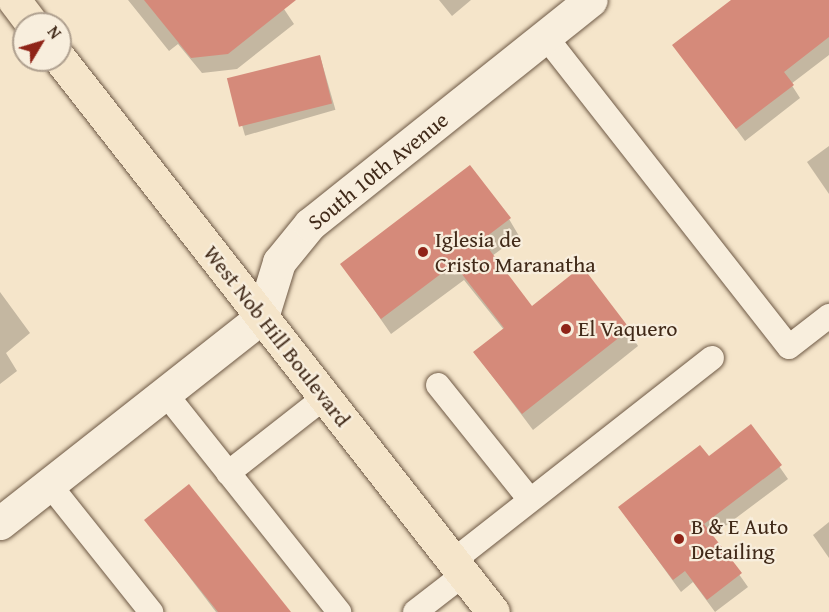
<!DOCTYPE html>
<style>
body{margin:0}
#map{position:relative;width:829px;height:612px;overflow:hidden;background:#f5e5ca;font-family:"Gentium Book Plus",serif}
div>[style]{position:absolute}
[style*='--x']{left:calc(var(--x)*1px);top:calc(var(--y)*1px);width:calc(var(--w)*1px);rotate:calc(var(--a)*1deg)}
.shadow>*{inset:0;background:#0003;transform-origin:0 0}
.building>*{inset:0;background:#d58a7a;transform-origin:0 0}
.roads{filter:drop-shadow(0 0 2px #6e5945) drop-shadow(0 0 2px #6e5945)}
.service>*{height:24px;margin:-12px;padding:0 12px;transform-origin:12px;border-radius:12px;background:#f8eedd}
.minor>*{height:33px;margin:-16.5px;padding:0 16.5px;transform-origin:16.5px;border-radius:16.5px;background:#f8eedd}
.primary>*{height:33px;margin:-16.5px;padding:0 16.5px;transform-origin:16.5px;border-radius:16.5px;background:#f5e5ca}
.dots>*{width:16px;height:16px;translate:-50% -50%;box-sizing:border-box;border:3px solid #f8eedd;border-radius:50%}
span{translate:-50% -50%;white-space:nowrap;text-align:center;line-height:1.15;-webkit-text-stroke:4.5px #f8eedd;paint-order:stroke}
.street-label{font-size:22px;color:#412a19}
.poi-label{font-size:22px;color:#412a19}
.left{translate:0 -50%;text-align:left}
.north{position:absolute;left:12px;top:12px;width:60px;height:60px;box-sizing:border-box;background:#f8eedd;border:2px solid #afa08f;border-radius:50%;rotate:52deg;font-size:16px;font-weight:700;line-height:24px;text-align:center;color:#412a19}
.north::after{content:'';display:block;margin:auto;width:21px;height:27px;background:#8f2418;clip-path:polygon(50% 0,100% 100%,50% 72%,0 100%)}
</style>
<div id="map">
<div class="shadow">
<i style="clip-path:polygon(128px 0,278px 0,294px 24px,237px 69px,202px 73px,178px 44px,169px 51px)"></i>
<i style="clip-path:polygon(439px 0,471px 0,452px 16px)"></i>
<i style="clip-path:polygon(755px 0,829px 0,829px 55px,791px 84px,800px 98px,745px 141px,674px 45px)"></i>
<i style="left:320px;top:56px;width:56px;height:94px;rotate:74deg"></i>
<i style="clip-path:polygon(829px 146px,829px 194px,807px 162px)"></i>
<i style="clip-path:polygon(509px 219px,519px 236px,492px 256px,532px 308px,628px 330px,638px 346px,533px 430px,475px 353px,504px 330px,464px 280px,391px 334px,342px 264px)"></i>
<i style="clip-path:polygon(0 292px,30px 333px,6px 353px,17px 371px,0 384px)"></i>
<i style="clip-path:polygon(751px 426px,788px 479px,712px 536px,748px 587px,715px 612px,693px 582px,681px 592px,620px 508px,708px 458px)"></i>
<i style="clip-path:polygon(146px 520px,289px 612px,216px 612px)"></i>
<i style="clip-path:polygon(829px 522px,829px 558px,813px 535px)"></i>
</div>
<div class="building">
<i style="clip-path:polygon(144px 0,296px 0,228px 54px,191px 58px)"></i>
<i style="clip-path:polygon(731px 0,829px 0,829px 37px,784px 72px,794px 85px,736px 129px,672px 45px)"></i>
<i style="left:320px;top:55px;width:50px;height:96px;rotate:76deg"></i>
<i style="clip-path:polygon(470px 165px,511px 218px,482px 240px,532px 306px,582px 266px,630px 329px,522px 414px,473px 352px,504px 328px,454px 264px,381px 319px,340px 264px)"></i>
<i style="clip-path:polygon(751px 424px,782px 465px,704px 524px,742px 573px,707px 600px,685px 571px,673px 580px,618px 507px,700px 445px,709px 456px)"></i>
<i style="clip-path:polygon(189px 484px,291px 612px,218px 612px,144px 520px)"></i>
</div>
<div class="roads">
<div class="service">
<i style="--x:545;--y:36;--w:395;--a:51.9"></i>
<i style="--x:789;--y:347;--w:51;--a:-37.8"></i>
<i style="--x:438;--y:385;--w:147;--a:51.3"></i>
<i style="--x:165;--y:393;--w:280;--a:51.5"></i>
<i style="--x:228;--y:473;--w:123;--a:-38.1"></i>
<i style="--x:49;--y:484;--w:164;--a:51.4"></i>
<i style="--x:453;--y:561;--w:329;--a:-38.1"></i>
<i style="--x:415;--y:612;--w:62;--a:-37.8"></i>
</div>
<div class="minor">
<i style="--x:0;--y:523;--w:333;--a:-38.2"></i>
<i style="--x:262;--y:317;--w:58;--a:-72.8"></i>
<i style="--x:279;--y:262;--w:49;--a:-50.8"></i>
<i style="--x:310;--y:224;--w:359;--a:-38.6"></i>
</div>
<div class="primary">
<i style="--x:14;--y:0;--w:30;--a:53"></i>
<i style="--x:60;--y:59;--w:702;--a:51.94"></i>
</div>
</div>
<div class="dots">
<i style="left:423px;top:252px;background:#8f2418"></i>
<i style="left:566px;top:329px;background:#8f2418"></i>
<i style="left:679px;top:539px;background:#8f2418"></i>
</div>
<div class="street-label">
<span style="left:378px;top:171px;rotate:-39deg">South 10th Avenue</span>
<span style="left:277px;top:336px;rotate:52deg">West Nob Hill Boulevard</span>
</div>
<div class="poi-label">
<span class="left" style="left:435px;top:252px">Iglesia de<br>Cristo Maranatha</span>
<span class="left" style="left:578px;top:329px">El Vaquero</span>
<span class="left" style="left:691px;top:539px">B &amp; E Auto<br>Detailing</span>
</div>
<div class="north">N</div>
</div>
